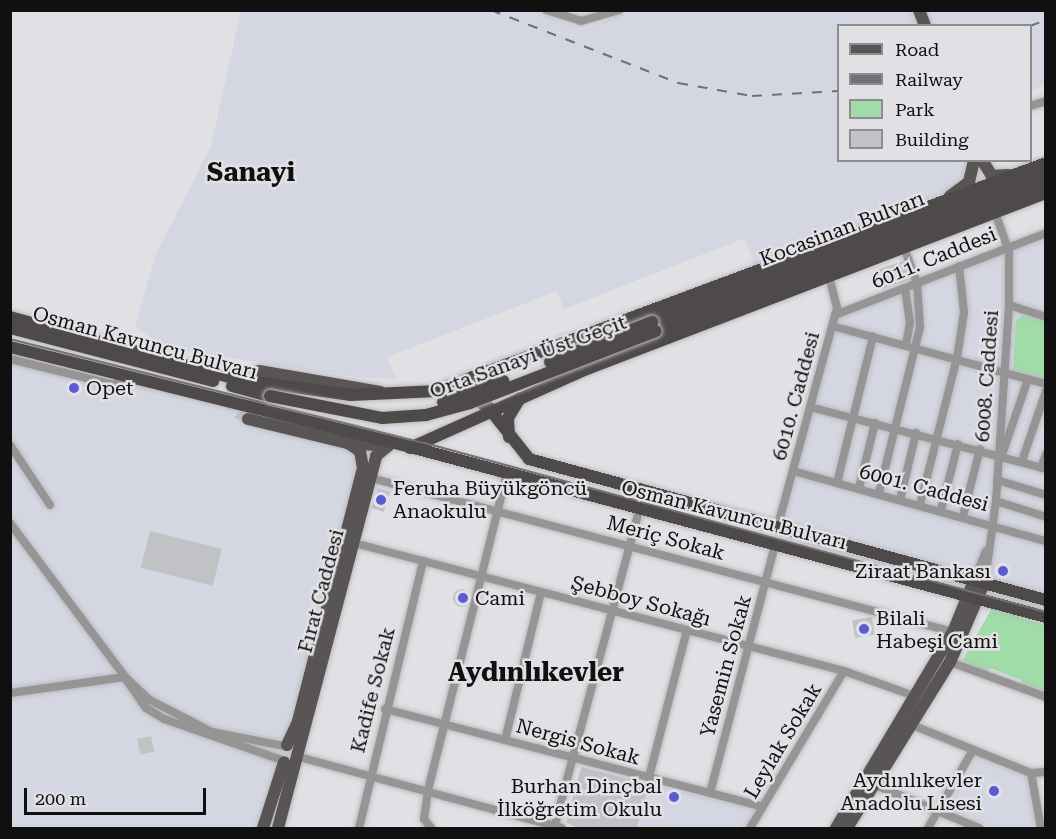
<!DOCTYPE html>
<meta charset="utf-8">
<style>
body{margin:0}
#map{position:relative;width:1056px;height:839px;overflow:hidden;background:#e1e1e5;font-family:"Roboto Serif",serif}
div>[style]{position:absolute}
[style*='--x']{left:calc(var(--x)*1px);top:calc(var(--y)*1px);width:calc(var(--w)*1px);rotate:calc(var(--a)*1deg)}
.built>*{inset:0;background:#d4d6e1}
.green>*{inset:0;background:#a0dba8}
.building>*{inset:0;background:#c1c2c5;transform-origin:0 0}
.round{border-radius:50%}
.primary-tunnel>*{height:12px;margin-top:-6px;transform-origin:0;background:repeating-linear-gradient(90deg,#c2c2c5 0 12px,transparent 0 18px)}
.roads{filter:drop-shadow(0 0 2px #bbbbbf) drop-shadow(0 0 2px #bbbbbf)}
.minor>*{height:8px;margin:-4px;padding:0 4px;transform-origin:4px;border-radius:4px;background:#969494}
.primary>*{height:12px;margin:-6px;padding:0 6px;transform-origin:6px;border-radius:6px;background:#585554}
.trunk>*{height:12px;margin:-6px;padding:0 6px;transform-origin:6px;border-radius:6px;background:#4e4a49}
.tram>*{height:1.5px;margin:-0.75px;padding:0 0.75px;transform-origin:0.75px;border-radius:0.75px;background:#717173}
.rail>*{height:1.5px;margin-top:-0.75px;transform-origin:0;background:repeating-linear-gradient(90deg,#717173 0 10px,transparent 0 20px)}
.bridges{filter:drop-shadow(0 0 2px #bbbbbf) drop-shadow(0 0 2px #bbbbbf)}
.trunk-bridge>*{height:12px;margin:-6px;padding:0 6px;transform-origin:6px;border-radius:6px;background:#4e4a49}
.dots>*{width:16px;height:16px;translate:-50% -50%;box-sizing:border-box;border:3px solid #e1e1e5;border-radius:50%}
span{translate:-50% -50%;white-space:nowrap;text-align:center;line-height:1.15;-webkit-text-stroke:5px #e1e1e5;paint-order:stroke}
.street-label{font-size:20px;color:#101011}
.poi-label{font-size:20px;color:#101011}
.left{translate:0 -50%;text-align:left}
.right{translate:-100% -50%;text-align:right}
.district-label{font-size:26px;color:#101011;font-weight:700}
.frame{position:absolute;inset:0;border:12px solid #101011;pointer-events:none}
.legend{position:absolute;left:837px;top:24px;width:195px;height:138px;box-sizing:border-box;background:#e1e1e5;border:2px solid #8d8d90;margin:0;padding:8px 10px;list-style:none;font-size:18px;color:#101011}
.legend li{display:flex;align-items:center;gap:12px;height:30px}
.legend b{width:30px;border:2px solid #8d8d90}
.scale{position:absolute;left:24px;top:788px;width:182px;height:27px;box-sizing:border-box;border:3px solid #101011;border-top:0;padding-left:8px;font-size:18px;line-height:21px;white-space:nowrap;color:#101011;-webkit-text-stroke:4px #e1e1e5;paint-order:stroke}
</style>
<div id="map">
<div class="built">
<i style="clip-path:polygon(635px 10px,1045px 11px,1045px 85px,1031px 91px,1030px 26px,838px 26px,838px 160px,977px 161px,982px 178px,754px 265px,745px 238px,564px 309px,557px 291px,387px 357px,396px 379px,356px 377px,168px 349px,135px 327px,155px 256px,211px 146px,241px 11px,534px 11px,581px 30px)"></i>
<i style="clip-path:polygon(1045px 233px,1045px 611px,775px 536px,836px 314px)"></i>
<i style="clip-path:polygon(10px 338px,376px 429px,304px 718px,270px 828px,11px 828px)"></i>
<i style="clip-path:polygon(978px 755px,1025px 772px,1039px 828px,992px 828px,947px 809px)"></i>
<i style="clip-path:polygon(649px 784px,756px 810px,744px 828px,637px 828px)"></i>
</div>
<div class="green">
<i style="clip-path:polygon(1029px 312px,1045px 317px,1045px 380px,1013px 370px,1016px 320px)"></i>
<i style="clip-path:polygon(992px 608px,1045px 625px,1045px 694px,1022px 686px,1021px 680px,990px 668px,987px 673px,962px 661px)"></i>
</div>
<div class="building">
<i style="left:903px;top:261px;width:20px;height:29px;rotate:72deg"></i>
<i style="left:378px;top:488px;width:13px;height:21px;rotate:18deg"></i>
<i style="left:150px;top:531px;width:74px;height:38px;rotate:14deg"></i>
<i class="round" style="left:453px;top:589px;width:18px;height:18px"></i>
<i style="left:872px;top:617px;width:18px;height:20px;rotate:81deg"></i>
<i style="left:151px;top:736px;width:16px;height:14px;rotate:79deg"></i>
<i style="clip-path:polygon(581px 767px,649px 784px,637px 828px,577px 828px,566px 822px)"></i>
</div>
<div class="primary-tunnel">
<i style="--x:248;--y:419;--w:18;--a:-146"></i>
<i style="--x:233;--y:409;--w:18;--a:-103"></i>
<i style="--x:229;--y:391;--w:17;--a:-59"></i>
<i style="--x:238;--y:376;--w:22;--a:-13"></i>
</div>
<div class="roads">
<div class="minor">
<i style="--x:546;--y:10;--w:37;--a:17"></i>
<i style="--x:581;--y:21;--w:40;--a:-16"></i>
<i style="--x:1030;--y:106;--w:17;--a:-17"></i>
<i style="--x:905;--y:288;--w:34;--a:82"></i>
<i style="--x:910;--y:322;--w:23;--a:100"></i>
<i style="--x:1009;--y:305;--w:39;--a:18"></i>
<i style="--x:835;--y:315;--w:226;--a:-21.2"></i>
<i style="--x:832;--y:326;--w:222;--a:15.2"></i>
<i style="--x:10;--y:359;--w:107;--a:14"></i>
<i style="--x:114;--y:385;--w:15;--a:-37"></i>
<i style="--x:810;--y:407;--w:244;--a:14.7"></i>
<i style="--x:10;--y:445;--w:72;--a:56.3"></i>
<i style="--x:1002;--y:455;--w:80;--a:-71.1"></i>
<i style="--x:1022;--y:461;--w:74;--a:-71.1"></i>
<i style="--x:1041;--y:468;--w:15;--a:-70"></i>
<i style="--x:793;--y:471;--w:263;--a:15.5"></i>
<i style="--x:371;--y:478;--w:602;--a:14.82"></i>
<i style="--x:997;--y:480;--w:51;--a:17"></i>
<i style="--x:837;--y:483;--w:151;--a:-76.2"></i>
<i style="--x:859;--y:488;--w:67;--a:-76.2"></i>
<i style="--x:879;--y:493;--w:171;--a:-76.1"></i>
<i style="--x:920;--y:327;--w:44;--a:-93.9"></i>
<i style="--x:917;--y:283;--w:38;--a:-110"></i>
<i style="--x:900;--y:500;--w:69;--a:-76.6"></i>
<i style="--x:996;--y:501;--w:52;--a:17.7"></i>
<i style="--x:920;--y:505;--w:152;--a:-75.9"></i>
<i style="--x:957;--y:358;--w:47;--a:-81.3"></i>
<i style="--x:964;--y:312;--w:46;--a:-96.2"></i>
<i style="--x:941;--y:510;--w:68;--a:-75.6"></i>
<i style="--x:963;--y:516;--w:69;--a:-75.8"></i>
<i style="--x:10;--y:523;--w:192;--a:53.2"></i>
<i style="--x:125;--y:677;--w:34;--a:43"></i>
<i style="--x:150;--y:700;--w:70;--a:27.3"></i>
<i style="--x:212;--y:732;--w:73;--a:11"></i>
<i style="--x:778;--y:525;--w:225;--a:-74.8"></i>
<i style="--x:837;--y:308;--w:33;--a:-104"></i>
<i style="--x:354;--y:543;--w:506;--a:14.64"></i>
<i style="--x:844;--y:671;--w:77;--a:19.6"></i>
<i style="--x:975;--y:578;--w:29;--a:-68"></i>
<i style="--x:985;--y:581;--w:81;--a:-82.2"></i>
<i style="--x:996;--y:501;--w:196;--a:-86.2"></i>
<i style="--x:1009;--y:305;--w:53;--a:-90"></i>
<i style="--x:1009;--y:252;--w:42;--a:-109.3"></i>
<i style="--x:950;--y:662;--w:102;--a:20"></i>
<i style="--x:127;--y:681;--w:33;--a:55"></i>
<i style="--x:146;--y:708;--w:21;--a:31"></i>
<i style="--x:164;--y:719;--w:125;--a:19.2"></i>
<i style="--x:10;--y:693;--w:116;--a:-7.9"></i>
<i style="--x:385;--y:709;--w:390;--a:14.5"></i>
<i style="--x:912;--y:725;--w:128;--a:22"></i>
<i style="--x:1031;--y:773;--w:15;--a:-4"></i>
<i style="--x:505;--y:740;--w:152;--a:-76.3"></i>
<i style="--x:299;--y:757;--w:272;--a:15.1"></i>
<i style="--x:1031;--y:773;--w:56;--a:79.7"></i>
<i style="--x:649;--y:777;--w:152;--a:-75.5"></i>
<i style="--x:875;--y:785;--w:113;--a:22.5"></i>
<i style="--x:710;--y:793;--w:255;--a:-75.3"></i>
<i style="--x:359;--y:828;--w:275;--a:-76.5"></i>
<i style="--x:431;--y:828;--w:11;--a:-128"></i>
<i style="--x:424;--y:819;--w:29;--a:-82"></i>
<i style="--x:428;--y:790;--w:323;--a:-76"></i>
<i style="--x:554;--y:828;--w:329;--a:-75"></i>
<i style="--x:750;--y:828;--w:183;--a:-59.1"></i>
<i style="--x:928;--y:828;--w:90;--a:-60"></i>
</div>
<div class="primary">
<i style="--x:919;--y:10;--w:17;--a:69"></i>
<i style="--x:982;--y:160;--w:19;--a:58"></i>
<i style="--x:992;--y:176;--w:16;--a:-4"></i>
<i style="--x:950;--y:196;--w:24;--a:-36"></i>
<i style="--x:969;--y:182;--w:23;--a:-77"></i>
<i style="--x:259;--y:371;--w:123;--a:9.8"></i>
<i style="--x:248;--y:419;--w:103;--a:13.5"></i>
<i style="--x:348;--y:443;--w:40;--a:4.3"></i>
<i style="--x:287;--y:745;--w:26;--a:-65"></i>
<i style="--x:298;--y:721;--w:261;--a:-75.6"></i>
<i style="--x:363;--y:468;--w:17;--a:-100"></i>
<i style="--x:360;--y:451;--w:14;--a:-146"></i>
<i style="--x:263;--y:828;--w:69;--a:-72.3"></i>
<i style="--x:278;--y:828;--w:385;--a:-75.2"></i>
<i style="--x:376;--y:456;--w:16;--a:-40"></i>
<i style="--x:836;--y:828;--w:228;--a:-59.2"></i>
<i style="--x:953;--y:632;--w:58;--a:-67.8"></i>
<i style="--x:847;--y:828;--w:195;--a:-58.2"></i>
<i style="--x:950;--y:662;--w:88;--a:-66.6"></i>
</div>
<div class="trunk">
<i style="--x:10;--y:317;--w:246;--a:15.3"></i>
<i style="--x:652;--y:322;--w:421;--a:-20.7"></i>
<i style="--x:10;--y:328;--w:210;--a:14.6"></i>
<i style="--x:656;--y:331;--w:417;--a:-20.9"></i>
<i style="--x:10;--y:347;--w:416;--a:14"></i>
<i style="--x:414;--y:448;--w:654;--a:14.97"></i>
<i style="--x:241;--y:380;--w:111;--a:7.8"></i>
<i style="--x:351;--y:395;--w:108;--a:-2.7"></i>
<i style="--x:459;--y:390;--w:34;--a:30"></i>
<i style="--x:488;--y:407;--w:66;--a:51.7"></i>
<i style="--x:529;--y:459;--w:536;--a:15.26"></i>
<i style="--x:232;--y:386;--w:39;--a:15"></i>
<i style="--x:446;--y:387;--w:640;--a:-20.47"></i>
<i style="--x:509;--y:437;--w:19;--a:-93"></i>
<i style="--x:508;--y:418;--w:23;--a:-59"></i>
<i style="--x:410;--y:448;--w:194;--a:-24.1"></i>
<i style="--x:587;--y:369;--w:492;--a:-21"></i>
</div>
</div>
<div class="tram">
<i style="--x:10;--y:339;--w:428;--a:14.1"></i>
<i style="--x:425;--y:443;--w:644;--a:15.22"></i>
</div>
<div class="rail">
<i style="--x:491;--y:10;--w:201;--a:21.3"></i>
<i style="--x:678;--y:83;--w:75;--a:10"></i>
<i style="--x:752;--y:96;--w:86;--a:-3.3"></i>
<i style="--x:1030;--y:26;--w:17;--a:-21"></i>
</div>
<div class="bridges">
<div class="trunk-bridge">
<i style="--x:550;--y:362;--w:110;--a:-21.4"></i>
<i style="--x:270;--y:396;--w:114;--a:11.1"></i>
<i style="--x:382;--y:418;--w:44;--a:-3.9"></i>
<i style="--x:426;--y:415;--w:46;--a:-15.3"></i>
<i style="--x:470;--y:403;--w:199;--a:-21.2"></i>
<i style="--x:443;--y:402;--w:64;--a:-19.3"></i>
</div>
</div>
<div class="dots">
<i style="left:74px;top:388px;background:#5b5ad2"></i>
<i style="left:381px;top:500px;background:#5b5ad2"></i>
<i style="left:1003px;top:571px;background:#5b5ad2"></i>
<i style="left:463px;top:598px;background:#5b5ad2"></i>
<i style="left:864px;top:629px;background:#5b5ad2"></i>
<i style="left:994px;top:791px;background:#5b5ad2"></i>
<i style="left:674px;top:797px;background:#5b5ad2"></i>
</div>
<div class="street-label">
<span style="left:842px;top:229px;rotate:-21deg">Kocasinan Bulvarı</span>
<span style="left:934px;top:258px;rotate:-22deg">6011. Caddesi</span>
<span style="left:145px;top:343px;rotate:15deg">Osman Kavuncu Bulvarı</span>
<span style="left:528px;top:357px;rotate:-20deg">Orta Sanayi Üst Geçit</span>
<span style="left:987px;top:376px;rotate:-86deg">6008. Caddesi</span>
<span style="left:796px;top:396px;rotate:-75deg">6010. Caddesi</span>
<span style="left:924px;top:488px;rotate:15deg">6001. Caddesi</span>
<span style="left:734px;top:515px;rotate:14deg">Osman Kavuncu Bulvarı</span>
<span style="left:666px;top:538px;rotate:15deg">Meriç Sokak</span>
<span style="left:321px;top:591px;rotate:-75deg">Fırat Caddesi</span>
<span style="left:641px;top:601px;rotate:15deg">Şebboy Sokağı</span>
<span style="left:726px;top:666px;rotate:-75deg">Yasemin Sokak</span>
<span style="left:373px;top:690px;rotate:-76deg">Kadife Sokak</span>
<span style="left:783px;top:741px;rotate:-59deg">Leylak Sokak</span>
<span style="left:578px;top:742px;rotate:15deg">Nergis Sokak</span>
</div>
<div class="poi-label">
<span class="left" style="left:86px;top:388px">Opet</span>
<span class="left" style="left:393px;top:500px">Feruha Büyükgöncü<br>Anaokulu</span>
<span class="right" style="left:991px;top:571px">Ziraat Bankası</span>
<span class="left" style="left:475px;top:598px">Cami</span>
<span class="left" style="left:876px;top:630px">Bilali<br>Habeşi Cami</span>
<span class="right" style="left:982px;top:792px">Aydınlıkevler<br>Anadolu Lisesi</span>
<span class="right" style="left:662px;top:798px">Burhan Dinçbal<br>İlköğretim Okulu</span>
</div>
<div class="district-label">
<span style="left:251px;top:173px">Sanayi</span>
<span style="left:536px;top:673px">Aydınlıkevler</span>
</div>
<div class="frame"></div>
<ul class="legend">
<li><b style="height:8px;background:#585554"></b>Road</li>
<li><b style="height:8px;background:#717173"></b>Railway</li>
<li><b style="height:16px;background:#a0dba8"></b>Park</li>
<li><b style="height:16px;background:#c1c2c5"></b>Building</li>
</ul>
<div class="scale">200 m</div>
</div>
